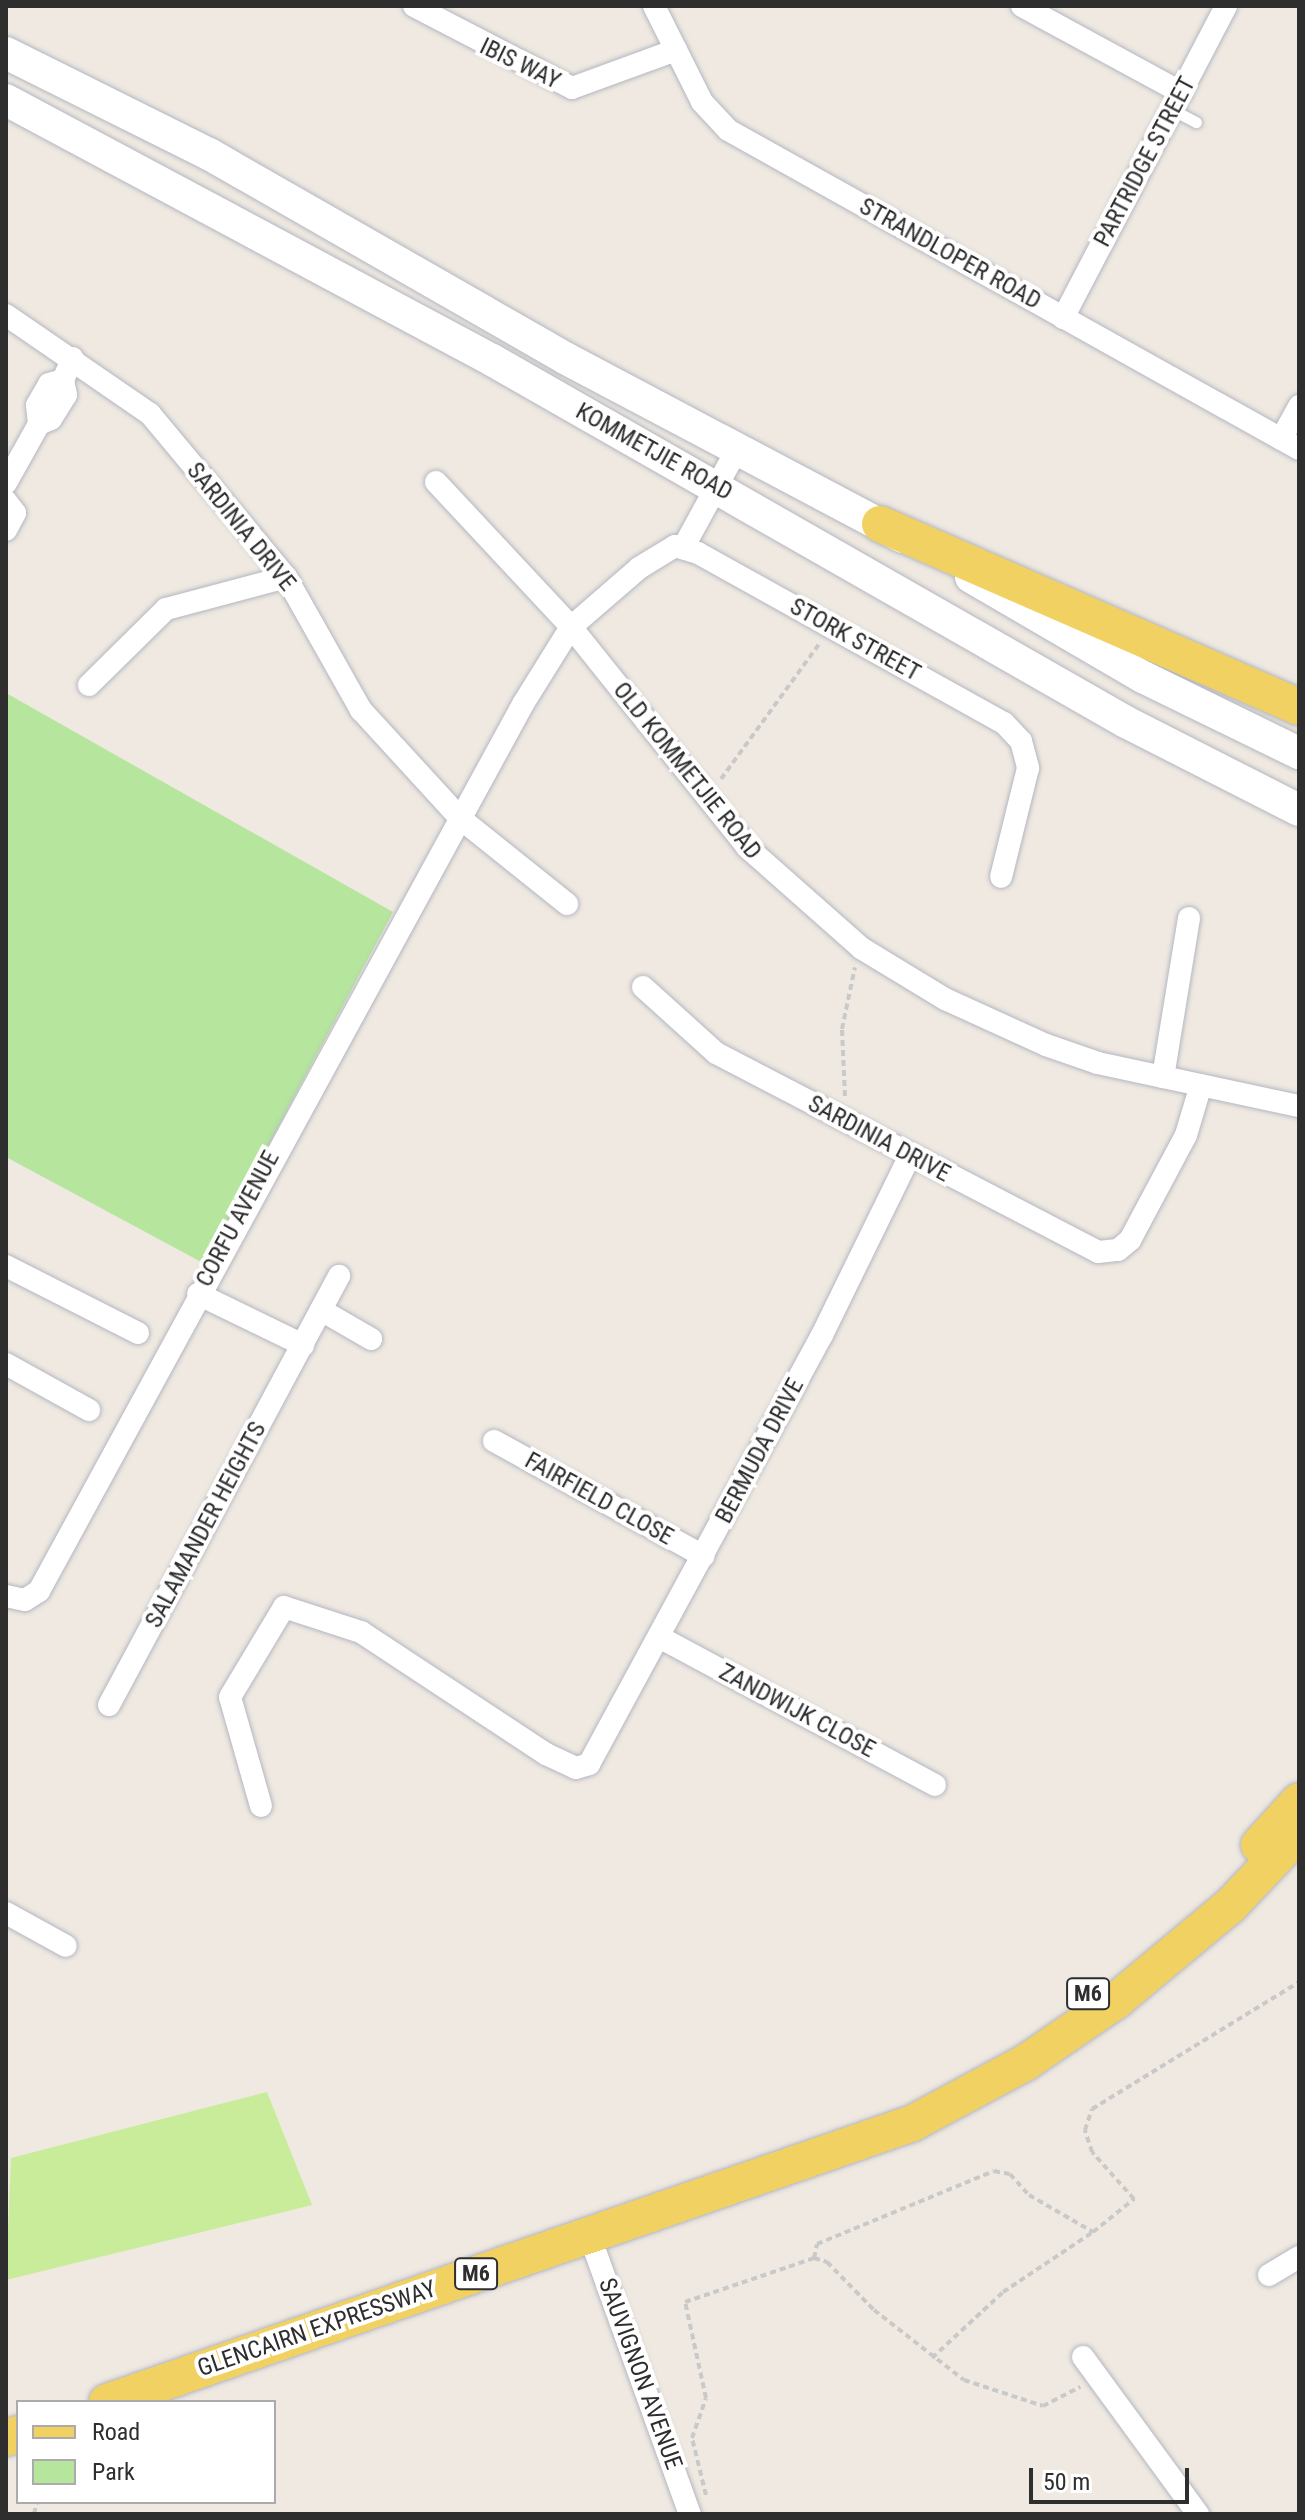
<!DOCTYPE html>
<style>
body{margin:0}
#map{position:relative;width:1305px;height:2520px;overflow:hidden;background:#efe9e1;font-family:"Roboto Condensed",sans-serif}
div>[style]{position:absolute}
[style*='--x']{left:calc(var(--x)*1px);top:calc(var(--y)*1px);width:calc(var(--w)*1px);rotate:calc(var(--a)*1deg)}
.green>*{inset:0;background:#b6e59e}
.pitch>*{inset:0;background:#c9ec9a}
.path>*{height:4px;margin-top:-2px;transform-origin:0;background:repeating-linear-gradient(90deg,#c9c9c9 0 6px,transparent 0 10px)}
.roads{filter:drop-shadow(0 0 2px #b4b7c1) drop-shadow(0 0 2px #b4b7c1)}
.lane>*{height:11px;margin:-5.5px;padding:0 5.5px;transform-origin:5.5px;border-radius:5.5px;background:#fff}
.street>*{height:22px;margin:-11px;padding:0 11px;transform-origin:11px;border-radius:11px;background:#fff}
.secondary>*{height:32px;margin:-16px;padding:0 16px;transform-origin:16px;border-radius:16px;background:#fff}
.primary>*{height:36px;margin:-18px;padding:0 18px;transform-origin:18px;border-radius:18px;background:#f2d163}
span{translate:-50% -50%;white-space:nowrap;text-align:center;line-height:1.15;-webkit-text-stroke:8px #fff;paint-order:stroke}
.shield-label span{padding:2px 6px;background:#fff;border:2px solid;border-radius:6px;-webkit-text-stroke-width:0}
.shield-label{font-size:22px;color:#2e2e2e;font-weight:700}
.street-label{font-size:24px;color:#2e2e2e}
.frame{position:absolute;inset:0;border:8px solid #2e2e2e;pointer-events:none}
.legend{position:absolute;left:16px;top:2400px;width:260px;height:104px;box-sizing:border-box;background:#fff;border:2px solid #ababab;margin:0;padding:10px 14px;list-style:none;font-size:24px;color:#2e2e2e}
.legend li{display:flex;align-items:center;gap:16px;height:40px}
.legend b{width:40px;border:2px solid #ababab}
.scale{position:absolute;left:1029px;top:2468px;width:160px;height:36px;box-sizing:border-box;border:4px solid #2e2e2e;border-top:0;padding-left:10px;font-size:24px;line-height:28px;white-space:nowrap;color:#2e2e2e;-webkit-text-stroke:6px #fff;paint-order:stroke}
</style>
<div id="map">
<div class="green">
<i style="clip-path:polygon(6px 693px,393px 912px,205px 1264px,6px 1157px)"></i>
</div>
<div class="pitch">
<i style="clip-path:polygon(267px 2092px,312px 2205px,6px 2280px,11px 2158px)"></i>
</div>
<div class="path">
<i style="--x:721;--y:779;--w:167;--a:-54"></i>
<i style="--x:845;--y:1096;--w:67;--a:-92.6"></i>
<i style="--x:842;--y:1029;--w:63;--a:-78.2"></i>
<i style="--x:814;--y:2258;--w:14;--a:17"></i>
<i style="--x:827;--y:2262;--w:67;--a:45.6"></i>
<i style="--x:874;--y:2310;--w:114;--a:37.9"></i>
<i style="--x:964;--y:2380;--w:83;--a:18.2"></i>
<i style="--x:1043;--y:2406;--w:42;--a:-27.2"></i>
<i style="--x:932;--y:2358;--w:97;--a:-42.9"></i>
<i style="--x:1003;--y:2292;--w:108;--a:-33.7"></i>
<i style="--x:706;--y:2495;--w:59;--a:-103.8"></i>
<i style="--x:692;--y:2438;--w:42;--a:-70.7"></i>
<i style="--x:706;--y:2398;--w:98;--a:-102.3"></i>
<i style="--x:685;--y:2302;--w:136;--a:-18.8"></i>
<i style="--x:814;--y:2258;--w:14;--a:-78"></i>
<i style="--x:817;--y:2244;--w:191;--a:-22.4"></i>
<i style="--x:994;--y:2171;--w:16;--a:11"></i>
<i style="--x:1010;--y:2174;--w:28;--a:48"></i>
<i style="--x:1029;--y:2195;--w:74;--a:30"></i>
<i style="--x:1093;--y:2232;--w:53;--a:-38.8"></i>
<i style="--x:1134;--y:2199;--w:63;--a:-131.8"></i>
<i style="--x:1092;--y:2152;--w:23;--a:-108"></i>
<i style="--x:1085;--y:2130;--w:22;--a:-72"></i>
<i style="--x:1092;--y:2109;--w:243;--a:-31.5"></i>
<i style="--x:34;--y:2514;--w:12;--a:-76"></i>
</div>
<div class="roads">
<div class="lane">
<i style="--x:1173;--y:110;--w:26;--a:28"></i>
</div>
<div class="street">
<i style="--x:414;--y:6;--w:178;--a:27.4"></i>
<i style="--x:572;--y:88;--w:111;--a:-20.1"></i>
<i style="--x:654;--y:6;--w:107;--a:63.4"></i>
<i style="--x:702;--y:102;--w:38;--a:47"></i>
<i style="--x:728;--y:130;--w:654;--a:29.19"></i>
<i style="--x:1022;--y:6;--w:182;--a:28.5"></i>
<i style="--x:6;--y:315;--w:175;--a:34.5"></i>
<i style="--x:150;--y:414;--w:212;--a:50.2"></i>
<i style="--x:286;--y:577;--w:153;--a:60.6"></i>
<i style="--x:361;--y:710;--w:148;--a:47.5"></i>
<i style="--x:461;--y:819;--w:136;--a:38.7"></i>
<i style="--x:1063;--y:318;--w:352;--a:-62.4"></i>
<i style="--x:39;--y:424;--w:19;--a:-96"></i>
<i style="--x:37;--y:405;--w:24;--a:-60"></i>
<i style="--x:49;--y:384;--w:15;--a:-16"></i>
<i style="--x:1281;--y:439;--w:38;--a:-61"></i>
<i style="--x:436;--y:482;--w:198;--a:47"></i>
<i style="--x:571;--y:627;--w:282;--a:51.3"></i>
<i style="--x:747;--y:847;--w:152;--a:41.5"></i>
<i style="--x:861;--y:948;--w:98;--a:31.3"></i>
<i style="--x:945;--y:999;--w:111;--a:24.5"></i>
<i style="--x:1046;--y:1045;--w:55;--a:19.1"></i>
<i style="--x:1098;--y:1063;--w:206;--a:12.1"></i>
<i style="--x:6;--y:483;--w:68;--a:-60.8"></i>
<i style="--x:39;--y:424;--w:13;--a:-23"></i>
<i style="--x:51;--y:419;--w:28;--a:-58"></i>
<i style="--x:66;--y:395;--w:15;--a:-101"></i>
<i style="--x:63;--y:380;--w:24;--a:-66"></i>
<i style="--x:6;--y:501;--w:15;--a:53"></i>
<i style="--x:15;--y:513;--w:19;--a:118"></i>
<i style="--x:683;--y:548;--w:111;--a:-61.3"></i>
<i style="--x:89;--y:685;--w:108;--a:-44.6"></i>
<i style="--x:166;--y:609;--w:124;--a:-14.9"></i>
<i style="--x:643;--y:987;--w:98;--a:42.1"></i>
<i style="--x:716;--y:1053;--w:431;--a:27.5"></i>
<i style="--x:1098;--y:1252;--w:20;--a:-6"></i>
<i style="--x:1118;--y:1250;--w:16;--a:-40"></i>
<i style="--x:1130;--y:1240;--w:119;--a:-61.9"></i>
<i style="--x:1186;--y:1135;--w:52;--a:-73.3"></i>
<i style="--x:1163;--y:1077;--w:161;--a:-80.7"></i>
<i style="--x:6;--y:1266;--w:148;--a:26.9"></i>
<i style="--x:198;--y:1294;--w:117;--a:25.9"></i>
<i style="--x:321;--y:1310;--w:58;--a:30.1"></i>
<i style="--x:6;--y:1364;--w:95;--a:29"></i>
<i style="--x:494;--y:1441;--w:239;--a:28.8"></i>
<i style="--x:6;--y:1596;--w:19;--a:12"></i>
<i style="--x:25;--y:1600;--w:17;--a:-33"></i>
<i style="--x:39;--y:1591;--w:1010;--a:-61.38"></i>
<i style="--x:523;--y:704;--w:91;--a:-58.1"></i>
<i style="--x:571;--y:627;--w:90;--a:-40.9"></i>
<i style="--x:639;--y:568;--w:42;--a:-31.4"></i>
<i style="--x:675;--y:546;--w:24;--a:17"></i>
<i style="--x:698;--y:553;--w:350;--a:29.1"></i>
<i style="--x:1004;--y:723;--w:25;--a:47"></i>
<i style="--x:1021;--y:741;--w:28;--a:75"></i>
<i style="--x:1028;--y:768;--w:112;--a:103.9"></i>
<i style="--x:659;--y:1637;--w:313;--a:28.2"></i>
<i style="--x:109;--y:1705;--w:487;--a:-61.8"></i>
<i style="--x:261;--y:1806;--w:113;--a:-105.9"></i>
<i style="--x:230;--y:1697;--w:105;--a:-59"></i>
<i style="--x:284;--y:1607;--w:81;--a:18"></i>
<i style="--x:361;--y:1632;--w:222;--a:33.4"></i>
<i style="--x:546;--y:1754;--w:33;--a:25"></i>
<i style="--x:576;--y:1768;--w:14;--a:-17"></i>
<i style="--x:589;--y:1764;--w:488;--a:-61.5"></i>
<i style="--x:822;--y:1335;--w:200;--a:-63.9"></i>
<i style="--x:6;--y:1913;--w:68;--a:28.8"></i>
<i style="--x:589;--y:2234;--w:298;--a:70.2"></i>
<i style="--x:1269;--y:2275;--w:35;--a:-31"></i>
<i style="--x:1083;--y:2357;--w:195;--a:53.8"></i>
</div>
<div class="secondary">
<i style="--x:6;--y:53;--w:227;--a:26.5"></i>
<i style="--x:209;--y:154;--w:410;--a:29.8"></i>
<i style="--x:565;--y:358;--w:382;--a:27.9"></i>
<i style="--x:6;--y:100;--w:551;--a:28.15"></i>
<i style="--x:492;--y:360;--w:730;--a:29.73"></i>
<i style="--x:1126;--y:722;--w:194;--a:27"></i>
<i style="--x:971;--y:577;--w:199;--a:30.2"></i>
<i style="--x:1143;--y:677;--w:174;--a:26"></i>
</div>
<div class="primary">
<i style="--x:880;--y:524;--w:457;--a:23.6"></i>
<i style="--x:1259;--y:1845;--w:59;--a:-47.7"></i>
<i style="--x:107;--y:2402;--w:853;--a:-19.09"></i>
<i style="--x:913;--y:2123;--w:127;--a:-28.2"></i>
<i style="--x:1025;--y:2063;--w:112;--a:-34.4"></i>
<i style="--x:1117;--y:2000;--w:147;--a:-39.8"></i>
<i style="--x:1230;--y:1906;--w:100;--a:-46.6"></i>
<i style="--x:6;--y:2438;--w:13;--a:-18"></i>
</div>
</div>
<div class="shield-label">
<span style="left:1088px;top:1994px">M6</span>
<span style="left:476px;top:2274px">M6</span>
</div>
<div class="street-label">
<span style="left:520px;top:64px;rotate:26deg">IBIS WAY</span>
<span style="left:1145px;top:162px;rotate:-62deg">PARTRIDGE STREET</span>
<span style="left:950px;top:254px;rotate:29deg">STRANDLOPER ROAD</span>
<span style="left:654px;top:452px;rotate:29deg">KOMMETJIE ROAD</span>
<span style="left:241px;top:527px;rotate:51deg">SARDINIA DRIVE</span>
<span style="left:855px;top:640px;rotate:29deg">STORK STREET</span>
<span style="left:687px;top:771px;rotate:51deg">OLD KOMMETJIE ROAD</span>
<span style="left:879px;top:1139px;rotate:28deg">SARDINIA DRIVE</span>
<span style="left:238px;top:1219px;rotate:-62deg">CORFU AVENUE</span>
<span style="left:760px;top:1451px;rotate:-62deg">BERMUDA DRIVE</span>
<span style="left:599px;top:1499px;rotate:29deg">FAIRFIELD CLOSE</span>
<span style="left:206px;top:1525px;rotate:-62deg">SALAMANDER HEIGHTS</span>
<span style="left:797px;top:1711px;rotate:28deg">ZANDWIJK CLOSE</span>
<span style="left:317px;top:2329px;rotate:-19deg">GLENCAIRN EXPRESSWAY</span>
<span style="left:640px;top:2374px;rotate:70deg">SAUVIGNON AVENUE</span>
</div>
<div class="frame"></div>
<ul class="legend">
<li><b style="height:10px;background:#f2d163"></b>Road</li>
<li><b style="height:22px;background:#b6e59e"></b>Park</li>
</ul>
<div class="scale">50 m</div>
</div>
